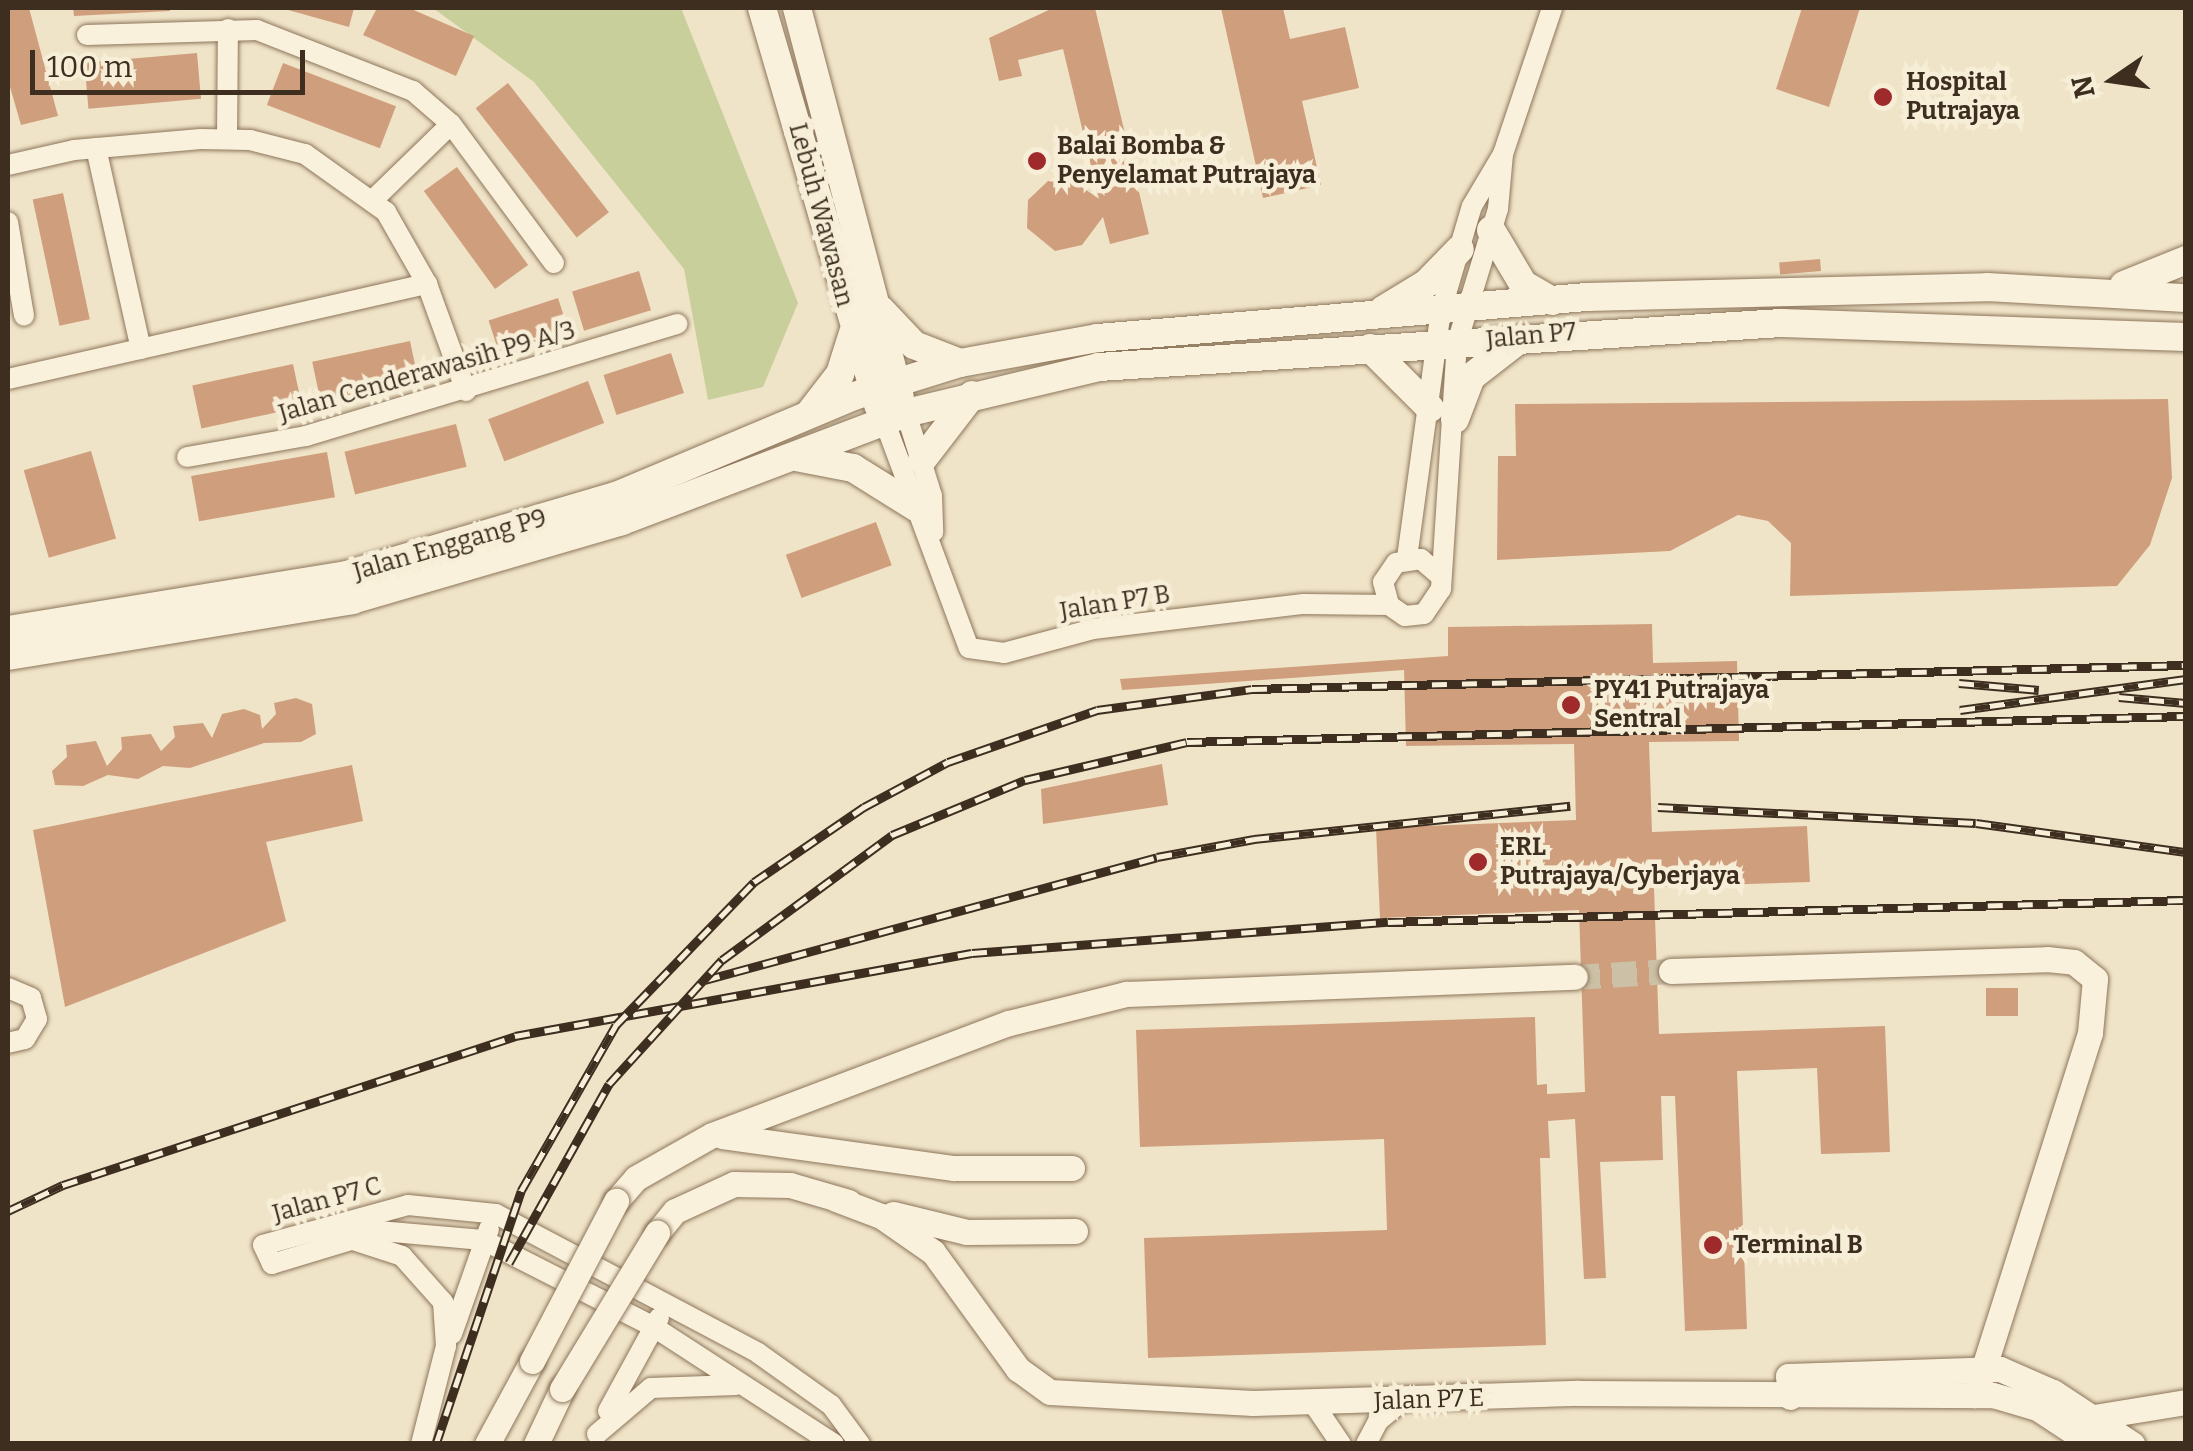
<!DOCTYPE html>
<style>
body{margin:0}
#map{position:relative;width:2193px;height:1451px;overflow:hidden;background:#f0e4c8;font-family:Bitter,serif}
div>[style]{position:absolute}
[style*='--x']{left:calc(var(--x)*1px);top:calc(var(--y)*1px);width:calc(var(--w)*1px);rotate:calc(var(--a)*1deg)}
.green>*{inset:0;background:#c9cf9b}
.building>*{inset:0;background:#cf9f7d;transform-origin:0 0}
.tertiary-tunnel>*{height:25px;margin-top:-12.5px;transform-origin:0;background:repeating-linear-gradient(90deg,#ccc0a6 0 25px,transparent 0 37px)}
.roads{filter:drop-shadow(0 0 2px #8d765c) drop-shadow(0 0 2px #8d765c)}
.minor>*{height:20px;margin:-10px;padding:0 10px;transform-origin:10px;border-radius:10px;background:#faf1dc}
.tertiary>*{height:25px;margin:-12.5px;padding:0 12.5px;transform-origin:12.5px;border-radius:12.5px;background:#faf1dc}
.secondary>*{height:28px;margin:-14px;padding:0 14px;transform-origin:14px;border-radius:14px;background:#faf1dc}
.rail>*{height:9px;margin-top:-4.5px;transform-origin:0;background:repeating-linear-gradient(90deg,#f7eed8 0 15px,#3d2e20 0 30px);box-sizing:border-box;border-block:2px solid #3d2e20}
.bridges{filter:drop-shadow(0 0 2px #8d765c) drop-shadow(0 0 2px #8d765c)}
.tertiary-bridge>*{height:25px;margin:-12.5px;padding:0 12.5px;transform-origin:12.5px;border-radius:12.5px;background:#faf1dc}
.dots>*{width:28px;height:28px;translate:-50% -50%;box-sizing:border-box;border:5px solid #f7eed8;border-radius:50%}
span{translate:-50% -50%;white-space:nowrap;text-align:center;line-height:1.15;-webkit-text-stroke:9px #f7eed8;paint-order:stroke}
.poi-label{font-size:25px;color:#3d2e20;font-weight:700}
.left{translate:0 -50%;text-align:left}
.street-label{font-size:25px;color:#3d2e20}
.frame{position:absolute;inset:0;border:10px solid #3d2e20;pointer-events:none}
.north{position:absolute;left:2063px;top:30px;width:100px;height:100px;-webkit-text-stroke:8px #f7eed8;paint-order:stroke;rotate:257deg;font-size:28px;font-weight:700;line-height:40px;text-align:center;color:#3d2e20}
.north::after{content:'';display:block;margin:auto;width:35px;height:45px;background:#3d2e20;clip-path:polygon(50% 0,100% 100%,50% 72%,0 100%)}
.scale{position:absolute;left:30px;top:50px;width:275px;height:45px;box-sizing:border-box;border:5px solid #3d2e20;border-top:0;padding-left:12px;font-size:30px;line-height:35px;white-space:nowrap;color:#3d2e20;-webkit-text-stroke:8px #f7eed8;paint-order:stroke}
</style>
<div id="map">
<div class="green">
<i style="clip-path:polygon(433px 8px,681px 8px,798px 303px,763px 387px,708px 400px,684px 269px,534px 82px)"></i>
</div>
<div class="building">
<i style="clip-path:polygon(8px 8px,29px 8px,58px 116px,21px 125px,8px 80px)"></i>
<i style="clip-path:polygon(73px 8px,170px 8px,170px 11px,74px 16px)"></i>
<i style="clip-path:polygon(281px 8px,354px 8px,349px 27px)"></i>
<i style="clip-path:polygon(377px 8px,409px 8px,474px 36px,456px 76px,363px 35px)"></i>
<i style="clip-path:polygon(1053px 8px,1095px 8px,1149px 234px,1110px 244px,1103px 217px,1082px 245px,1055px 251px,1027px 228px,1028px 200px,1048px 181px,1075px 182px,1099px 199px,1063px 49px,1018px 60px,1022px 76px,999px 81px,989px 38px)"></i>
<i style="clip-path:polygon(1221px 8px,1283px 8px,1290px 39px,1345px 27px,1359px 88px,1302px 101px,1321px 185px,1263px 198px)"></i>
<i style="clip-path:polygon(1802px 8px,1860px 8px,1829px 107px,1776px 89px)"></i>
<i style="left:197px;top:53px;width:46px;height:113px;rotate:85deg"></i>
<i style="left:283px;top:63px;width:121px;height:45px;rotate:21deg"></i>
<i style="left:508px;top:83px;width:164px;height:41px;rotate:52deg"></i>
<i style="left:457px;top:167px;width:121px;height:41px;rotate:54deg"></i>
<i style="left:63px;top:193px;width:129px;height:31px;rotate:78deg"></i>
<i style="left:1820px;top:259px;width:12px;height:41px;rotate:85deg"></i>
<i style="left:639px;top:271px;width:41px;height:70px;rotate:73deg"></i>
<i style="left:558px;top:298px;width:40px;height:73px;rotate:72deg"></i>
<i style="left:410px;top:341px;width:40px;height:100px;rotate:78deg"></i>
<i style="left:671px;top:353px;width:42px;height:71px;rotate:72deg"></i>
<i style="left:293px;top:364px;width:44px;height:103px;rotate:78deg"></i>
<i style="left:588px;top:381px;width:45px;height:107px;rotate:69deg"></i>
<i style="clip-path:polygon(2168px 399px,2172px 478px,2150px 545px,2117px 586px,1790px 596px,1791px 543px,1768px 521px,1738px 515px,1670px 551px,1497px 560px,1498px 456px,1516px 456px,1515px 404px)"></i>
<i style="left:456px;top:424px;width:44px;height:115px;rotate:76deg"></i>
<i style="left:91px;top:451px;width:91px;height:70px;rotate:74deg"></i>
<i style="left:327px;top:452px;width:46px;height:138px;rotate:80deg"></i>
<i style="left:876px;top:522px;width:46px;height:96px;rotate:70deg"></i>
<i style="clip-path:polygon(1652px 624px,1653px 663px,1737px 661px,1739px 741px,1649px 742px,1652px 832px,1807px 826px,1810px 882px,1654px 887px,1659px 1034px,1885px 1026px,1890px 1152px,1821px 1154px,1817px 1068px,1737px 1071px,1747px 1329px,1685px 1331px,1675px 1096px,1661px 1096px,1663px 1160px,1600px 1162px,1606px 1278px,1584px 1279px,1575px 1119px,1548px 1121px,1550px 1158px,1540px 1158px,1546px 1345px,1148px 1358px,1144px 1238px,1387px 1230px,1384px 1139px,1140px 1147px,1136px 1030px,1535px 1017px,1537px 1085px,1547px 1084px,1547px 1094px,1585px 1092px,1579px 910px,1380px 918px,1376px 828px,1576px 820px,1574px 744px,1406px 746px,1404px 670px,1122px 690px,1120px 679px,1448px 656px,1448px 627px)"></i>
<i style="clip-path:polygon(296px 698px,312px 704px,316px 734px,301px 742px,264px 743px,190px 768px,163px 766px,138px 779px,108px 775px,83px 786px,55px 785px,52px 771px,67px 757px,66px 745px,96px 741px,107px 766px,122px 749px,121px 737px,151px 734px,161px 751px,175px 737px,173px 726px,203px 723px,212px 738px,222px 714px,244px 709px,260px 715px,262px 729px,276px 714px,274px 703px)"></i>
<i style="clip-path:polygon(1162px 764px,1168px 805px,1043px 824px,1041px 789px)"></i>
<i style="clip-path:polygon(352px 765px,363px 821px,266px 842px,286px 921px,65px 1007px,33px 830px)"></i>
<i style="left:1986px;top:988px;width:32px;height:28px"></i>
</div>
<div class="tertiary-tunnel">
<i style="--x:1575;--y:977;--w:96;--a:-3.6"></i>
</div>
<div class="roads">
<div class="minor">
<i style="--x:87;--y:35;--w:170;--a:-1.7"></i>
<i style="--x:257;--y:30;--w:168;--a:21.4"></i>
<i style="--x:413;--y:91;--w:50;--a:41"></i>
<i style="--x:451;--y:124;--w:173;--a:53.5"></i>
<i style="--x:227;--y:139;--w:110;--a:-89.5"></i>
<i style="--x:96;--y:148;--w:206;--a:77.4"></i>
<i style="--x:8;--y:165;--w:68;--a:-12.8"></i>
<i style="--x:74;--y:150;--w:127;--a:-5"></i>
<i style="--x:201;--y:139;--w:49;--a:1.2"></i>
<i style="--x:250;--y:140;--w:57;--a:14.3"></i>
<i style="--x:305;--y:154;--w:100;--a:35.6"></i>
<i style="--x:386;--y:212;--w:83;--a:60.3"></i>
<i style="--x:427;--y:284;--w:114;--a:70"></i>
<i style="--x:375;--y:198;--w:106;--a:-44.2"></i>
<i style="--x:8;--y:222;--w:95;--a:80.3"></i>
<i style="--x:8;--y:379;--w:430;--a:-12.8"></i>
<i style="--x:906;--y:413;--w:87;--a:72.6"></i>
<i style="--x:932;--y:496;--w:36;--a:88"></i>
<i style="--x:884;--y:420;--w:243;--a:69.6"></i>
<i style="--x:969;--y:648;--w:35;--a:8"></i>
<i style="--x:1004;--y:653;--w:92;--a:-15.1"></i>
<i style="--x:1093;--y:629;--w:212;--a:-6.8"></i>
<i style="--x:1304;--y:604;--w:85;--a:0.7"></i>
<i style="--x:187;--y:457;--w:121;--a:-10"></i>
<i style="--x:306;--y:436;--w:388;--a:-16.8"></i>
<i style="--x:1407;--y:558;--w:249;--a:-82.2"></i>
<i style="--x:1441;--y:311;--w:109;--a:-73.6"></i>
<i style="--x:1472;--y:206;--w:61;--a:-59.2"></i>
<i style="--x:1503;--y:154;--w:154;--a:-71.4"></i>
<i style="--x:1438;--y:574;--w:23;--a:-139"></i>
<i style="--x:1421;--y:559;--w:25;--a:171"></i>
<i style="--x:1396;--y:563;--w:23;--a:124"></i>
<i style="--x:1383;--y:582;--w:24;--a:75"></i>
<i style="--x:1389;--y:605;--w:19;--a:35"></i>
<i style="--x:1405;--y:616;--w:19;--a:-6"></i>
<i style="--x:1424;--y:614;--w:30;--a:-56"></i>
<i style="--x:1441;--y:589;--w:247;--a:-86.3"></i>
<i style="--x:1457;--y:343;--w:140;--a:-73"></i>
<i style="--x:1498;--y:209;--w:55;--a:-84.8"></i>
<i style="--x:8;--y:988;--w:25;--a:23"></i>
<i style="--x:31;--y:998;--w:22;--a:74"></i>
<i style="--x:37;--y:1019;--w:23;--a:121"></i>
<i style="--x:25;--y:1039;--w:17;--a:167"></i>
<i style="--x:350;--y:1239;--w:55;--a:18.1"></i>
<i style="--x:402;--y:1256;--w:62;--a:48.3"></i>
<i style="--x:443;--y:1302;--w:44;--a:86.1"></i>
<i style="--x:446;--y:1346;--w:101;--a:104.3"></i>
<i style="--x:452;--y:1334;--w:111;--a:-70.6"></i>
<i style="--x:1313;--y:1403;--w:50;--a:55.7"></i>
<i style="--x:608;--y:1411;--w:106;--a:-61.3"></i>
<i style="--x:597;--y:1434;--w:71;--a:-40.4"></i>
<i style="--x:651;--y:1388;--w:85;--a:-2"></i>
<i style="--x:834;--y:1444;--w:215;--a:-147"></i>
<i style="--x:654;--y:1327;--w:192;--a:-153"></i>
<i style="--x:483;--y:1240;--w:102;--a:-175"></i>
<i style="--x:381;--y:1231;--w:114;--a:163.2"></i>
<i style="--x:272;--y:1264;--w:21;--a:-115"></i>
<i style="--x:263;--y:1245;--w:150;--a:-15.4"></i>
<i style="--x:408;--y:1205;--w:88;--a:5.8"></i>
<i style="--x:496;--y:1214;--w:297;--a:27.9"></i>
<i style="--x:758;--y:1353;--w:90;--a:35.5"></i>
<i style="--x:831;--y:1405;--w:49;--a:53.4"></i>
<i style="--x:1366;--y:1444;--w:26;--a:-62"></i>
<i style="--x:1378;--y:1421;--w:30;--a:-40"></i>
</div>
<div class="tertiary">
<i style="--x:1671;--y:971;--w:376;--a:-1.8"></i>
<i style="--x:2047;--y:959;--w:27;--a:6"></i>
<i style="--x:2074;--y:962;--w:27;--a:39"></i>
<i style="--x:2095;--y:979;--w:54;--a:95.3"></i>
<i style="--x:2090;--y:1033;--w:380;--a:107.6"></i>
<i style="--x:722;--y:1136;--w:234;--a:7.9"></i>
<i style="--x:954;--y:1168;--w:118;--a:0"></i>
<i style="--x:836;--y:1199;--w:48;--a:20.7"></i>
<i style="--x:881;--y:1216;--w:63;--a:34.7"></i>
<i style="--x:933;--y:1252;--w:145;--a:54"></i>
<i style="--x:1018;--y:1369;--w:39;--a:36"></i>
<i style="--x:1050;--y:1392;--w:203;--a:3.1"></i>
<i style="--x:1253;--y:1403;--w:326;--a:-1.8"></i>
<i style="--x:1579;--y:1393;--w:414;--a:0.3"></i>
<i style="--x:1993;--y:1395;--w:46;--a:16.5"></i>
<i style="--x:2037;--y:1408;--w:66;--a:33.2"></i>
<i style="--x:616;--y:1201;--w:30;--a:-49"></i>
<i style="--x:636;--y:1178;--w:87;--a:-29.5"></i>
<i style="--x:712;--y:1135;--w:317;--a:-20.7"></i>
<i style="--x:1009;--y:1023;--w:121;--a:-13.9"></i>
<i style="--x:1126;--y:994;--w:449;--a:-2.2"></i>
<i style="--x:893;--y:1214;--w:76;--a:13.7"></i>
<i style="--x:967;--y:1232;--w:108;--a:-0.5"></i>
<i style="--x:657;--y:1233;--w:28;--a:-51"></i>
<i style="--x:675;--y:1211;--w:65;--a:-24.6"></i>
<i style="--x:734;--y:1184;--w:56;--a:1"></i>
<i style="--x:790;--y:1185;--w:61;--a:16.1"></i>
<i style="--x:1790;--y:1397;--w:21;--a:-95"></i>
<i style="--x:1788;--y:1376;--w:212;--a:-1.9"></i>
<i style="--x:2000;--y:1369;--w:58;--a:23.5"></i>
<i style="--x:2053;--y:1392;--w:95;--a:33.4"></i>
<i style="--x:2094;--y:1417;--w:93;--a:-9.3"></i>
<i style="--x:487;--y:1444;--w:94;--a:-61.5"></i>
<i style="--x:536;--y:1444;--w:61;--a:-64.7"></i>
</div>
<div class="secondary">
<i style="--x:762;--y:8;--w:414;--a:73.7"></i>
<i style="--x:797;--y:8;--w:402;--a:75.2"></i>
<i style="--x:1491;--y:230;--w:63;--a:59.3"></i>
<i style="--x:1523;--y:284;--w:34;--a:30"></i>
<i style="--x:2124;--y:285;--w:67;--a:-22"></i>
<i style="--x:881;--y:310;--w:48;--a:46.7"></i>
<i style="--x:914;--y:345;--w:49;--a:21.4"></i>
<i style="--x:1383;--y:310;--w:52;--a:-31.5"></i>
<i style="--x:1427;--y:283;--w:47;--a:-45.9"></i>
<i style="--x:1370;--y:348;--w:85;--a:45"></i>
<i style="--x:809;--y:414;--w:51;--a:-52.2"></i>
<i style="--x:840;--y:374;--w:43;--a:-72.4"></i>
<i style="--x:1455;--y:419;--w:45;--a:-69.1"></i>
<i style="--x:1471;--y:377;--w:62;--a:-37.8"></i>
<i style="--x:796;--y:457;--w:58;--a:10.9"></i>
<i style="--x:853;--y:468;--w:75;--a:32"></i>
<i style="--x:922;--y:460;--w:82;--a:-52.4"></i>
<i style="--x:8;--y:630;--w:343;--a:-9.2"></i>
<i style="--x:347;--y:575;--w:280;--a:-16.4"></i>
<i style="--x:616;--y:496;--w:258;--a:-22.8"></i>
<i style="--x:854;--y:396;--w:111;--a:-17.3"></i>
<i style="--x:960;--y:363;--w:140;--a:-10.3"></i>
<i style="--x:1098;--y:338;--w:491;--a:-4.8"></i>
<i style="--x:1587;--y:297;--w:400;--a:-1.4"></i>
<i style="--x:1987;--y:287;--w:199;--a:3.2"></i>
<i style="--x:8;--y:656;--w:349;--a:-9.2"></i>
<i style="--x:352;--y:600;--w:281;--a:-16.3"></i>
<i style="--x:622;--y:521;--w:304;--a:-20.8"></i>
<i style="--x:906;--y:413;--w:198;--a:-13.4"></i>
<i style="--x:1099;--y:367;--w:684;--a:-3.69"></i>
<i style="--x:1782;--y:323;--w:404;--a:2"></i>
</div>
</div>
<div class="rail">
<i style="--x:1959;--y:683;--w:80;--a:5"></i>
<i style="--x:2119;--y:697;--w:67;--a:5.1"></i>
<i style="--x:1960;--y:710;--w:228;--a:-7.8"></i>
<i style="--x:1658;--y:807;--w:318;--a:2.9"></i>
<i style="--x:1976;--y:823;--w:212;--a:7.9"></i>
<i style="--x:705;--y:980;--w:468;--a:-15.2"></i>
<i style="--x:1157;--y:857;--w:99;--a:-10.5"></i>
<i style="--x:1254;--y:839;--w:318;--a:-6"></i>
<i style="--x:8;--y:1211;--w:61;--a:-25.3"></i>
<i style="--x:63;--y:1185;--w:476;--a:-18.2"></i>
<i style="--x:515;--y:1036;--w:464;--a:-10.3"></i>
<i style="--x:972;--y:953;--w:417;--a:-4.3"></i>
<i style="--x:1388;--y:922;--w:798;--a:-1.58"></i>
<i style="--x:509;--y:1263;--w:205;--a:-60.8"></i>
<i style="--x:609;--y:1084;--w:168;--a:-47.7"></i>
<i style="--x:722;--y:960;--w:211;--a:-36.3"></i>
<i style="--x:892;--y:835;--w:144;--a:-22.5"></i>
<i style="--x:1025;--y:780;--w:166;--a:-13.2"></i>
<i style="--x:1187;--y:742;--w:999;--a:-1.49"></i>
<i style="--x:436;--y:1444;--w:267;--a:-71.4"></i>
<i style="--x:521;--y:1191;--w:191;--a:-60.2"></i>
<i style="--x:616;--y:1025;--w:199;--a:-46"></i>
<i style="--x:754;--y:882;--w:133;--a:-34.3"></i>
<i style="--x:864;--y:807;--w:95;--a:-28.2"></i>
<i style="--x:948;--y:762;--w:158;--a:-19.2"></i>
<i style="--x:1097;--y:710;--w:156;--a:-7.7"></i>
<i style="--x:1252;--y:689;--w:934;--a:-1.47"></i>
</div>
<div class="bridges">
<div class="tertiary-bridge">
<i style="--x:532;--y:1361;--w:181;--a:-62.3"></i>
<i style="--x:562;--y:1389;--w:183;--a:-58.7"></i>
</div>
</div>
<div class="dots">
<i style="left:1883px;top:97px;background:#9e2a2b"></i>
<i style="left:1037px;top:161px;background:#9e2a2b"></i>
<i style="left:1571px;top:705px;background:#9e2a2b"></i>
<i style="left:1478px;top:862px;background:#9e2a2b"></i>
<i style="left:1713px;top:1245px;background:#9e2a2b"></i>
</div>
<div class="poi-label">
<span class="left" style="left:1906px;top:97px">Hospital<br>Putrajaya</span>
<span class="left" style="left:1057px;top:161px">Balai Bomba &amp;<br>Penyelamat Putrajaya</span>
<span class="left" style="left:1594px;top:705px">PY41 Putrajaya<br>Sentral</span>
<span class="left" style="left:1500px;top:862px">ERL<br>Putrajaya/Cyberjaya</span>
<span class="left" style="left:1733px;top:1245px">Terminal B</span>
</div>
<div class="street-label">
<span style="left:821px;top:215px;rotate:75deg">Lebuh Wawasan</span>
<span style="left:1531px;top:336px;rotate:-5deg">Jalan P7</span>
<span style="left:427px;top:372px;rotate:-16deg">Jalan Cenderawasih P9 A/3</span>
<span style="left:450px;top:545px;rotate:-16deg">Jalan Enggang P9</span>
<span style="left:1115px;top:603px;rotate:-9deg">Jalan P7 B</span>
<span style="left:327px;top:1200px;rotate:-15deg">Jalan P7 C</span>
<span style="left:1429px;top:1400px;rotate:-2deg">Jalan P7 E</span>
</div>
<div class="frame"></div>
<div class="north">N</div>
<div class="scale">100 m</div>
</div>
